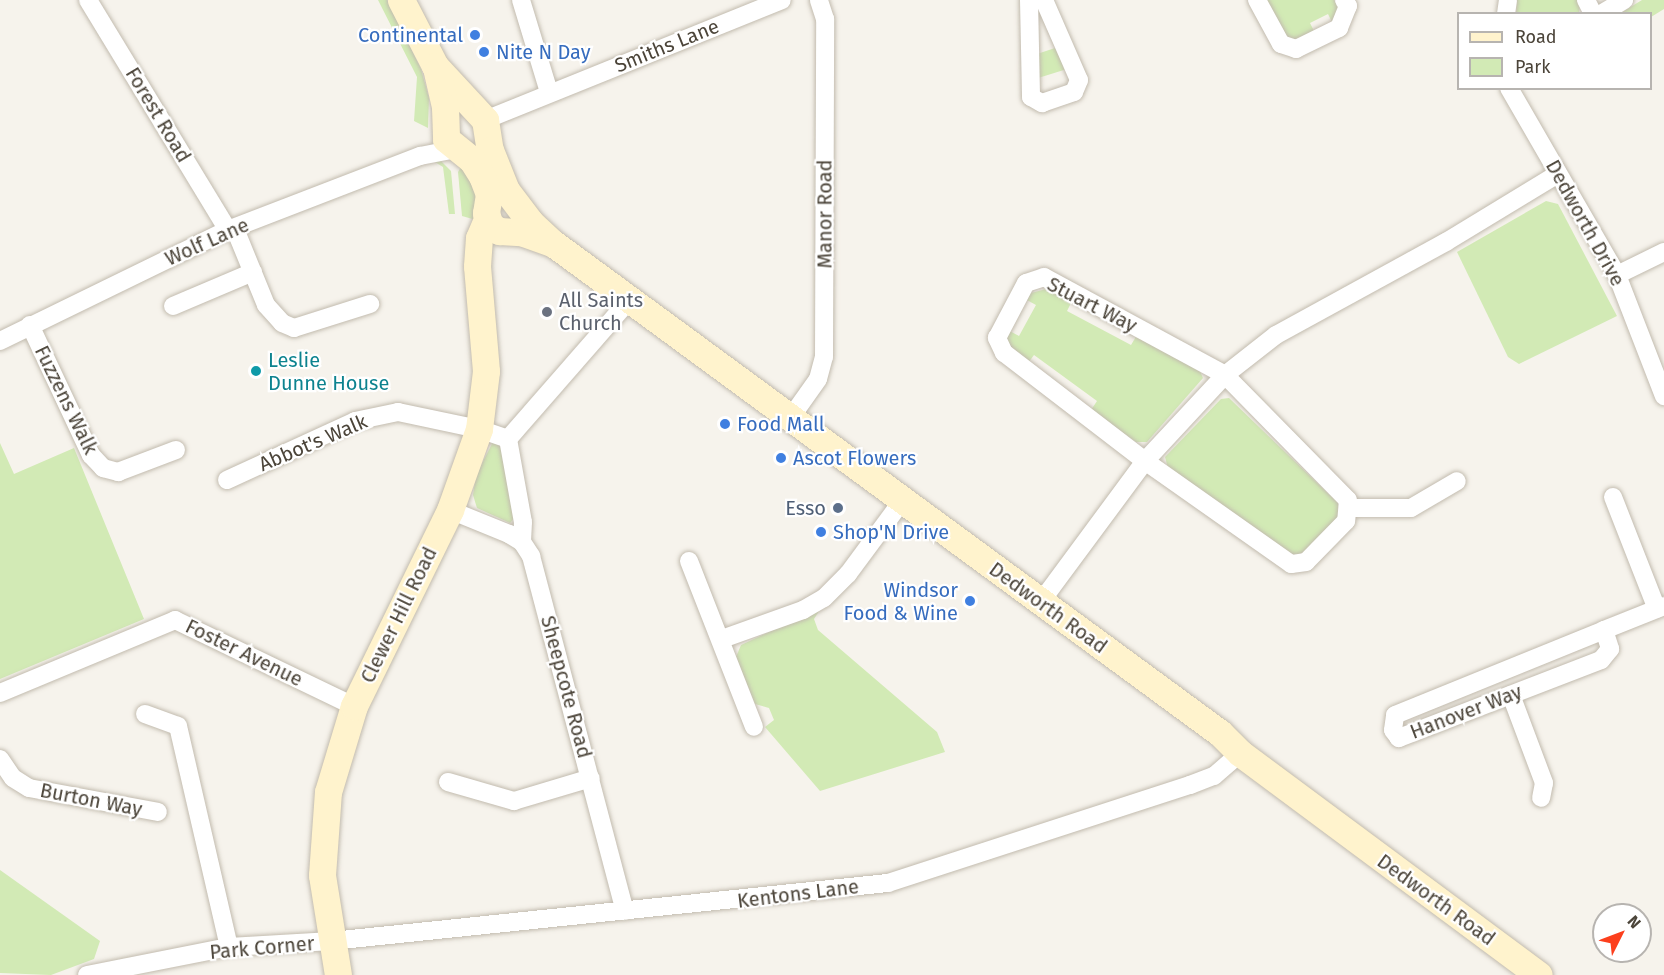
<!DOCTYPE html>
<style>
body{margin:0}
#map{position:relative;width:1664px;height:975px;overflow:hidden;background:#f6f3ec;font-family:"Fira Sans",sans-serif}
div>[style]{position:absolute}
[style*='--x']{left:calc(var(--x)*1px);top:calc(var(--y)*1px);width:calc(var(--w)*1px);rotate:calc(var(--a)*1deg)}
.green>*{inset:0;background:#d2eab5}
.roads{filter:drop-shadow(0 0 2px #c2bbae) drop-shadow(0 0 2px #c2bbae)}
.street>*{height:18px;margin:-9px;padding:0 9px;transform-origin:9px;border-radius:9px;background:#fff}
.secondary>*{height:27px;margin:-13.5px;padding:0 13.5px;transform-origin:13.5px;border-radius:13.5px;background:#fff3cd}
.dots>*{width:16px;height:16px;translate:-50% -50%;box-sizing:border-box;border:3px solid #fff;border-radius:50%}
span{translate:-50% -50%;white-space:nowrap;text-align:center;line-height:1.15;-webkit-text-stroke:4.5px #fff;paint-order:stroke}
.shop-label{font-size:20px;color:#366cbe}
.right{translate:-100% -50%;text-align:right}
.left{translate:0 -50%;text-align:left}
.street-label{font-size:20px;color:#4b4439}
.worship-label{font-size:20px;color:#5b616d}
.culture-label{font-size:20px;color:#0d838f}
.service-label{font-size:20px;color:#4e5e75}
.legend{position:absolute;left:1457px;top:12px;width:195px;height:78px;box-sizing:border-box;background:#fff;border:2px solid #b7b4b0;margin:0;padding:8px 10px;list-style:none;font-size:18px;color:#4b4439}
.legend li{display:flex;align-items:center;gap:12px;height:30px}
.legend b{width:30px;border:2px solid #b7b4b0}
.north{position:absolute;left:1592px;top:903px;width:60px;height:60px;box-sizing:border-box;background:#fff;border:2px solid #b7b4b0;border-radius:50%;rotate:48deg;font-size:16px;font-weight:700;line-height:24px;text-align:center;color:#4b4439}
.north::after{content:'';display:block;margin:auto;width:21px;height:27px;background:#fc3f1d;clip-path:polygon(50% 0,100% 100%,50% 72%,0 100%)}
</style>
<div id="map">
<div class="green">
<i style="clip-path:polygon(378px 0,387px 0,421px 69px,429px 98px,428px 128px,414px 121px,417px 77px)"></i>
<i style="clip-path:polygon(1266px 0,1334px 0,1339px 7px,1333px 24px,1328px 14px,1310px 23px,1315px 33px,1298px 41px,1287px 39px)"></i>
<i style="clip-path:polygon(1517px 0,1578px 0,1580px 5px,1579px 13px,1516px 14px)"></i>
<i style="clip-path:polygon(1642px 0,1664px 0,1664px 9px,1651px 17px,1650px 14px,1619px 14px)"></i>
<i style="clip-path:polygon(1055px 48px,1067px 69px,1035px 79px,1034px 55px)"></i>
<i style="clip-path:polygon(438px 158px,451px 171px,455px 214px,449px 214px,443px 167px,435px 162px)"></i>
<i style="clip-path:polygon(464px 162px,477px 183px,476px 220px,462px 216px,458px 172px)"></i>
<i style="clip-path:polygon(1546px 201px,1558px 204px,1617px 316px,1519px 364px,1508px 357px,1457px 252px)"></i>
<i style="clip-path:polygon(1046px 289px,1072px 301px,1067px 311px,1131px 345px,1137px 335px,1198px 367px,1203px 378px,1147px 442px,1136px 442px,1091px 410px,1097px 401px,1034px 355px,1028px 363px,1011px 352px,1006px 339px,1008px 330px,1019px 336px,1036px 305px,1025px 299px,1031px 293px)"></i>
<i style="clip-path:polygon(1229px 398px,1338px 503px,1338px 517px,1305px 553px,1291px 555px,1168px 468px,1165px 457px,1221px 399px)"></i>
<i style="clip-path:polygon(495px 438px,502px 442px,517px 515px,510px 523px,477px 508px,473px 495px,476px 475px)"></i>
<i style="clip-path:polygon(0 443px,14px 474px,74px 448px,144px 619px,0 679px)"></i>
<i style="clip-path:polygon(821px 608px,814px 619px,818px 630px,937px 732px,945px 752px,820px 791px,765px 727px,774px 720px,769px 708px,755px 704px,736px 657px,741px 645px)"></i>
<i style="clip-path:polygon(0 870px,100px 941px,94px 959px,51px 975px,0 973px)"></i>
</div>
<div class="roads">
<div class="street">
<i style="--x:88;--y:0;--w:269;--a:58.7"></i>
<i style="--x:521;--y:0;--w:96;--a:73.1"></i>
<i style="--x:1029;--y:0;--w:97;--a:88.8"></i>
<i style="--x:1031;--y:97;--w:13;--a:29"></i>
<i style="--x:1042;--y:103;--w:34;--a:-19"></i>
<i style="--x:1074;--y:92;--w:13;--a:-67"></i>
<i style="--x:1079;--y:80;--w:87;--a:-113.6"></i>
<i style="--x:1257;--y:0;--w:50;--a:61.4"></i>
<i style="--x:1281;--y:44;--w:16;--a:18"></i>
<i style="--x:1296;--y:49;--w:48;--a:-26"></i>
<i style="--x:1339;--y:28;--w:24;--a:-68"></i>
<i style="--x:1348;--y:6;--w:7;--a:-124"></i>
<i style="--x:1586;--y:0;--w:16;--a:63"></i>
<i style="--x:1506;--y:14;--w:14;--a:-82"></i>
<i style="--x:1601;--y:14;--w:27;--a:-31"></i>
<i style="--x:1509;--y:88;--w:216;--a:60"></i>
<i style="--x:1617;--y:275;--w:130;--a:68.8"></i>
<i style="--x:485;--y:120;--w:320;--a:-22"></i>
<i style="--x:235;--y:229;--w:82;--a:67.8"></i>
<i style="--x:266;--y:305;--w:24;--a:48"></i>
<i style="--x:282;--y:323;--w:13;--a:23"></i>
<i style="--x:294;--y:328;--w:80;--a:-17.5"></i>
<i style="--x:1617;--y:275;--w:52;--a:-26.1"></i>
<i style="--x:1044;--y:277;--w:206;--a:28.4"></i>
<i style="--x:1225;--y:375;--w:175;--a:45.5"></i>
<i style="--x:1348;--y:500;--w:21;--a:95"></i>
<i style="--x:1346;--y:521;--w:57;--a:134.3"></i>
<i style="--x:1306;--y:562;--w:15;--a:172"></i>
<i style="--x:1291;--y:564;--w:179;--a:-144.8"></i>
<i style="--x:1145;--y:461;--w:178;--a:-142.5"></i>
<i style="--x:1004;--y:353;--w:17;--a:-115"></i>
<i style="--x:997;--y:338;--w:62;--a:-62.2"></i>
<i style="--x:1026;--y:283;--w:19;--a:-18"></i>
<i style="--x:173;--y:306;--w:87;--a:-23"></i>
<i style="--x:30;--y:325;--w:144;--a:64.9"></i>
<i style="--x:91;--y:455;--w:18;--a:47"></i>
<i style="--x:103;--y:468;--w:16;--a:15"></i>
<i style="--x:118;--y:472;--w:62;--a:-20.8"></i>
<i style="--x:0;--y:341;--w:254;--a:-26"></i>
<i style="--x:228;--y:230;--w:206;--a:-21.1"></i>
<i style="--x:420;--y:156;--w:36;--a:-11"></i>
<i style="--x:789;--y:420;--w:50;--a:-54.7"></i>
<i style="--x:818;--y:379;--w:23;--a:-75"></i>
<i style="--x:824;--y:357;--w:338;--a:-89.8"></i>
<i style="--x:825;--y:19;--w:20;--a:-108"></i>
<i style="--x:508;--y:439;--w:186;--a:-48.9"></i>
<i style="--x:227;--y:480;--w:141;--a:-24.7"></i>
<i style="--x:355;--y:421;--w:44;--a:-11.8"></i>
<i style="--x:398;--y:412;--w:83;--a:11.9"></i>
<i style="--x:479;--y:429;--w:31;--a:19"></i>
<i style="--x:508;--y:439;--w:84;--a:79.8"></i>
<i style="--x:523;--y:522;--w:20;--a:93"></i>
<i style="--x:1613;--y:497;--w:120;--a:68.6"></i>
<i style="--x:1350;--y:508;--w:61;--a:0"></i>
<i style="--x:1411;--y:508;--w:53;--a:-30.4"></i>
<i style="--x:450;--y:510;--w:64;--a:22.1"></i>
<i style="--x:509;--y:534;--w:15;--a:32"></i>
<i style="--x:522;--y:542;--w:17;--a:57"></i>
<i style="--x:531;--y:556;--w:367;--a:75.2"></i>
<i style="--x:689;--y:561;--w:178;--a:68.6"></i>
<i style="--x:1040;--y:603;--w:177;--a:-53.5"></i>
<i style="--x:1145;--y:461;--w:117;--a:-47.1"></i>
<i style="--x:1225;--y:375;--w:65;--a:-38.1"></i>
<i style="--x:1276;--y:335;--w:194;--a:-28.7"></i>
<i style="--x:1446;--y:242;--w:131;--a:-31.3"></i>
<i style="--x:1604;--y:630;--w:20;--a:72"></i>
<i style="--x:1610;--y:649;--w:14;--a:129"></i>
<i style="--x:1601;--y:660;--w:217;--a:158.9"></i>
<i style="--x:1399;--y:738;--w:10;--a:-127"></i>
<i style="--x:1393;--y:730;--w:15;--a:-82"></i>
<i style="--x:1395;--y:715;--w:226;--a:-22.1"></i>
<i style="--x:1604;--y:630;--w:65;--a:-21.8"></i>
<i style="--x:722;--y:639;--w:86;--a:-19.7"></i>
<i style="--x:803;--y:610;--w:24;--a:-30"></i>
<i style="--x:824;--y:598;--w:34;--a:-45"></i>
<i style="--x:848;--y:574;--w:91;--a:-53.5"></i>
<i style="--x:0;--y:693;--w:190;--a:-22.6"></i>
<i style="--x:175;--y:620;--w:199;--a:25.7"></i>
<i style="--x:1511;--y:695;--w:94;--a:69.4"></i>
<i style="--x:1544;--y:783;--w:15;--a:101"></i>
<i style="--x:145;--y:714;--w:35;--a:20"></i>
<i style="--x:178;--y:726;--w:227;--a:77"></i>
<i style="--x:0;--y:759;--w:23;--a:56"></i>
<i style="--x:13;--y:778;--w:19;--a:32"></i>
<i style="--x:29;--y:788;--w:131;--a:10.5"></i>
<i style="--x:448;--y:782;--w:69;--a:16.1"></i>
<i style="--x:514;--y:801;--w:80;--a:-16.6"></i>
<i style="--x:87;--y:975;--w:145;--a:-11.2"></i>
<i style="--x:229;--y:947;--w:103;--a:-3.3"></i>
<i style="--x:332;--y:941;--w:559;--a:-5.96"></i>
<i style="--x:888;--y:883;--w:318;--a:-18"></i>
<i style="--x:1190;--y:785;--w:26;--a:-21"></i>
<i style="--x:1214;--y:776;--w:35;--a:-41"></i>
</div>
<div class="secondary">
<i style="--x:401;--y:0;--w:74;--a:62.7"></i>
<i style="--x:435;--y:66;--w:74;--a:47.2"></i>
<i style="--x:485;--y:120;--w:30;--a:81"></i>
<i style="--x:490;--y:150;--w:43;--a:68.2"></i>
<i style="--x:506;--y:190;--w:40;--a:53"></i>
<i style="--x:530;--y:222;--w:33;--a:43"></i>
<i style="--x:554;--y:244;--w:826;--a:36.29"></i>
<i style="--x:1220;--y:733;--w:28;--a:45"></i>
<i style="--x:1240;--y:753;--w:372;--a:36.6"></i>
<i style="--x:437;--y:72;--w:36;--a:77"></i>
<i style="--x:445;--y:107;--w:32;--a:88"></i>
<i style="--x:446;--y:139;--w:33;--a:39"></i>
<i style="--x:472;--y:160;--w:19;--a:58"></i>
<i style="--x:482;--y:176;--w:19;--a:69"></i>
<i style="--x:489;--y:194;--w:19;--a:99"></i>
<i style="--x:486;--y:213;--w:13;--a:72"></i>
<i style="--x:490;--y:225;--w:11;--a:34"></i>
<i style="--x:499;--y:231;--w:22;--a:3"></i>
<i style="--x:521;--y:232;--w:29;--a:20"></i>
<i style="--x:338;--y:975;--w:101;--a:-99.1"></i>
<i style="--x:322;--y:875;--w:83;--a:-85.9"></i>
<i style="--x:328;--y:792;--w:90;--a:-73.2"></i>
<i style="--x:354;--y:706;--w:218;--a:-63.9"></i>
<i style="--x:450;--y:510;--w:86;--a:-70.3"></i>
<i style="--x:479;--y:429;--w:58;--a:-83.1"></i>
<i style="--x:486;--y:371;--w:105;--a:-94.9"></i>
<i style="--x:477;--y:266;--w:28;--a:-86"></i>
<i style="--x:479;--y:238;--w:21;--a:-67"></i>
</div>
</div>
<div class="dots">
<i style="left:475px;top:35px;background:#3f7fe0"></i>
<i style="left:484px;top:52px;background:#3f7fe0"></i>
<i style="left:547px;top:312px;background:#6b7280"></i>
<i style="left:256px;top:371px;background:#0f9aa8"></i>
<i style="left:725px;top:424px;background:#3f7fe0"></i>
<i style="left:781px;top:458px;background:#3f7fe0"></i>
<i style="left:838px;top:508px;background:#5c6f8a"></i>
<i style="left:821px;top:532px;background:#3f7fe0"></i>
<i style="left:970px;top:601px;background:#3f7fe0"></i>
</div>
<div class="shop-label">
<span class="right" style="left:463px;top:35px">Continental</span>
<span class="left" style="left:496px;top:52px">Nite N Day</span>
<span class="left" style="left:737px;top:424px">Food Mall</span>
<span class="left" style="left:793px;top:458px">Ascot Flowers</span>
<span class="left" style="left:833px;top:532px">Shop'N Drive</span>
<span class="right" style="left:958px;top:602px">Windsor<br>Food &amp; Wine</span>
</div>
<div class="street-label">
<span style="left:667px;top:46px;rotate:-22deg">Smiths Lane</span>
<span style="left:158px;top:115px;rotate:59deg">Forest Road</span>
<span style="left:825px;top:214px;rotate:-90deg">Manor Road</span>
<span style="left:1585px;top:223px;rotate:61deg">Dedworth Drive</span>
<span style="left:207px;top:242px;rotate:-24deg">Wolf Lane</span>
<span style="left:1092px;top:305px;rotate:27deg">Stuart Way</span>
<span style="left:66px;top:400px;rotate:64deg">Fuzzens Walk</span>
<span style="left:313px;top:443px;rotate:-23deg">Abbot's Walk</span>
<span style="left:1048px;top:608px;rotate:36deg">Dedworth Road</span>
<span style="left:399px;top:615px;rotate:-64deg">Clewer Hill Road</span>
<span style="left:244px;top:653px;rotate:26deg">Foster Avenue</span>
<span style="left:566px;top:687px;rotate:75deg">Sheepcote Road</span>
<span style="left:1466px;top:712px;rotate:-21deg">Hanover Way</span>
<span style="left:91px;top:800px;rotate:11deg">Burton Way</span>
<span style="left:798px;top:894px;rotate:-7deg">Kentons Lane</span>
<span style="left:1436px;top:900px;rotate:36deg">Dedworth Road</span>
<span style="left:262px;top:948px;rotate:-5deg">Park Corner</span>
</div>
<div class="worship-label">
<span class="left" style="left:559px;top:312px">All Saints<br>Church</span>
</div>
<div class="culture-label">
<span class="left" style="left:268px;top:372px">Leslie<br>Dunne House</span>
</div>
<div class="service-label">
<span class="right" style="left:826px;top:508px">Esso</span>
</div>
<ul class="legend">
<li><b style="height:8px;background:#fff3cd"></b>Road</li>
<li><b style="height:16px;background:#d2eab5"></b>Park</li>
</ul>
<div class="north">N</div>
</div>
